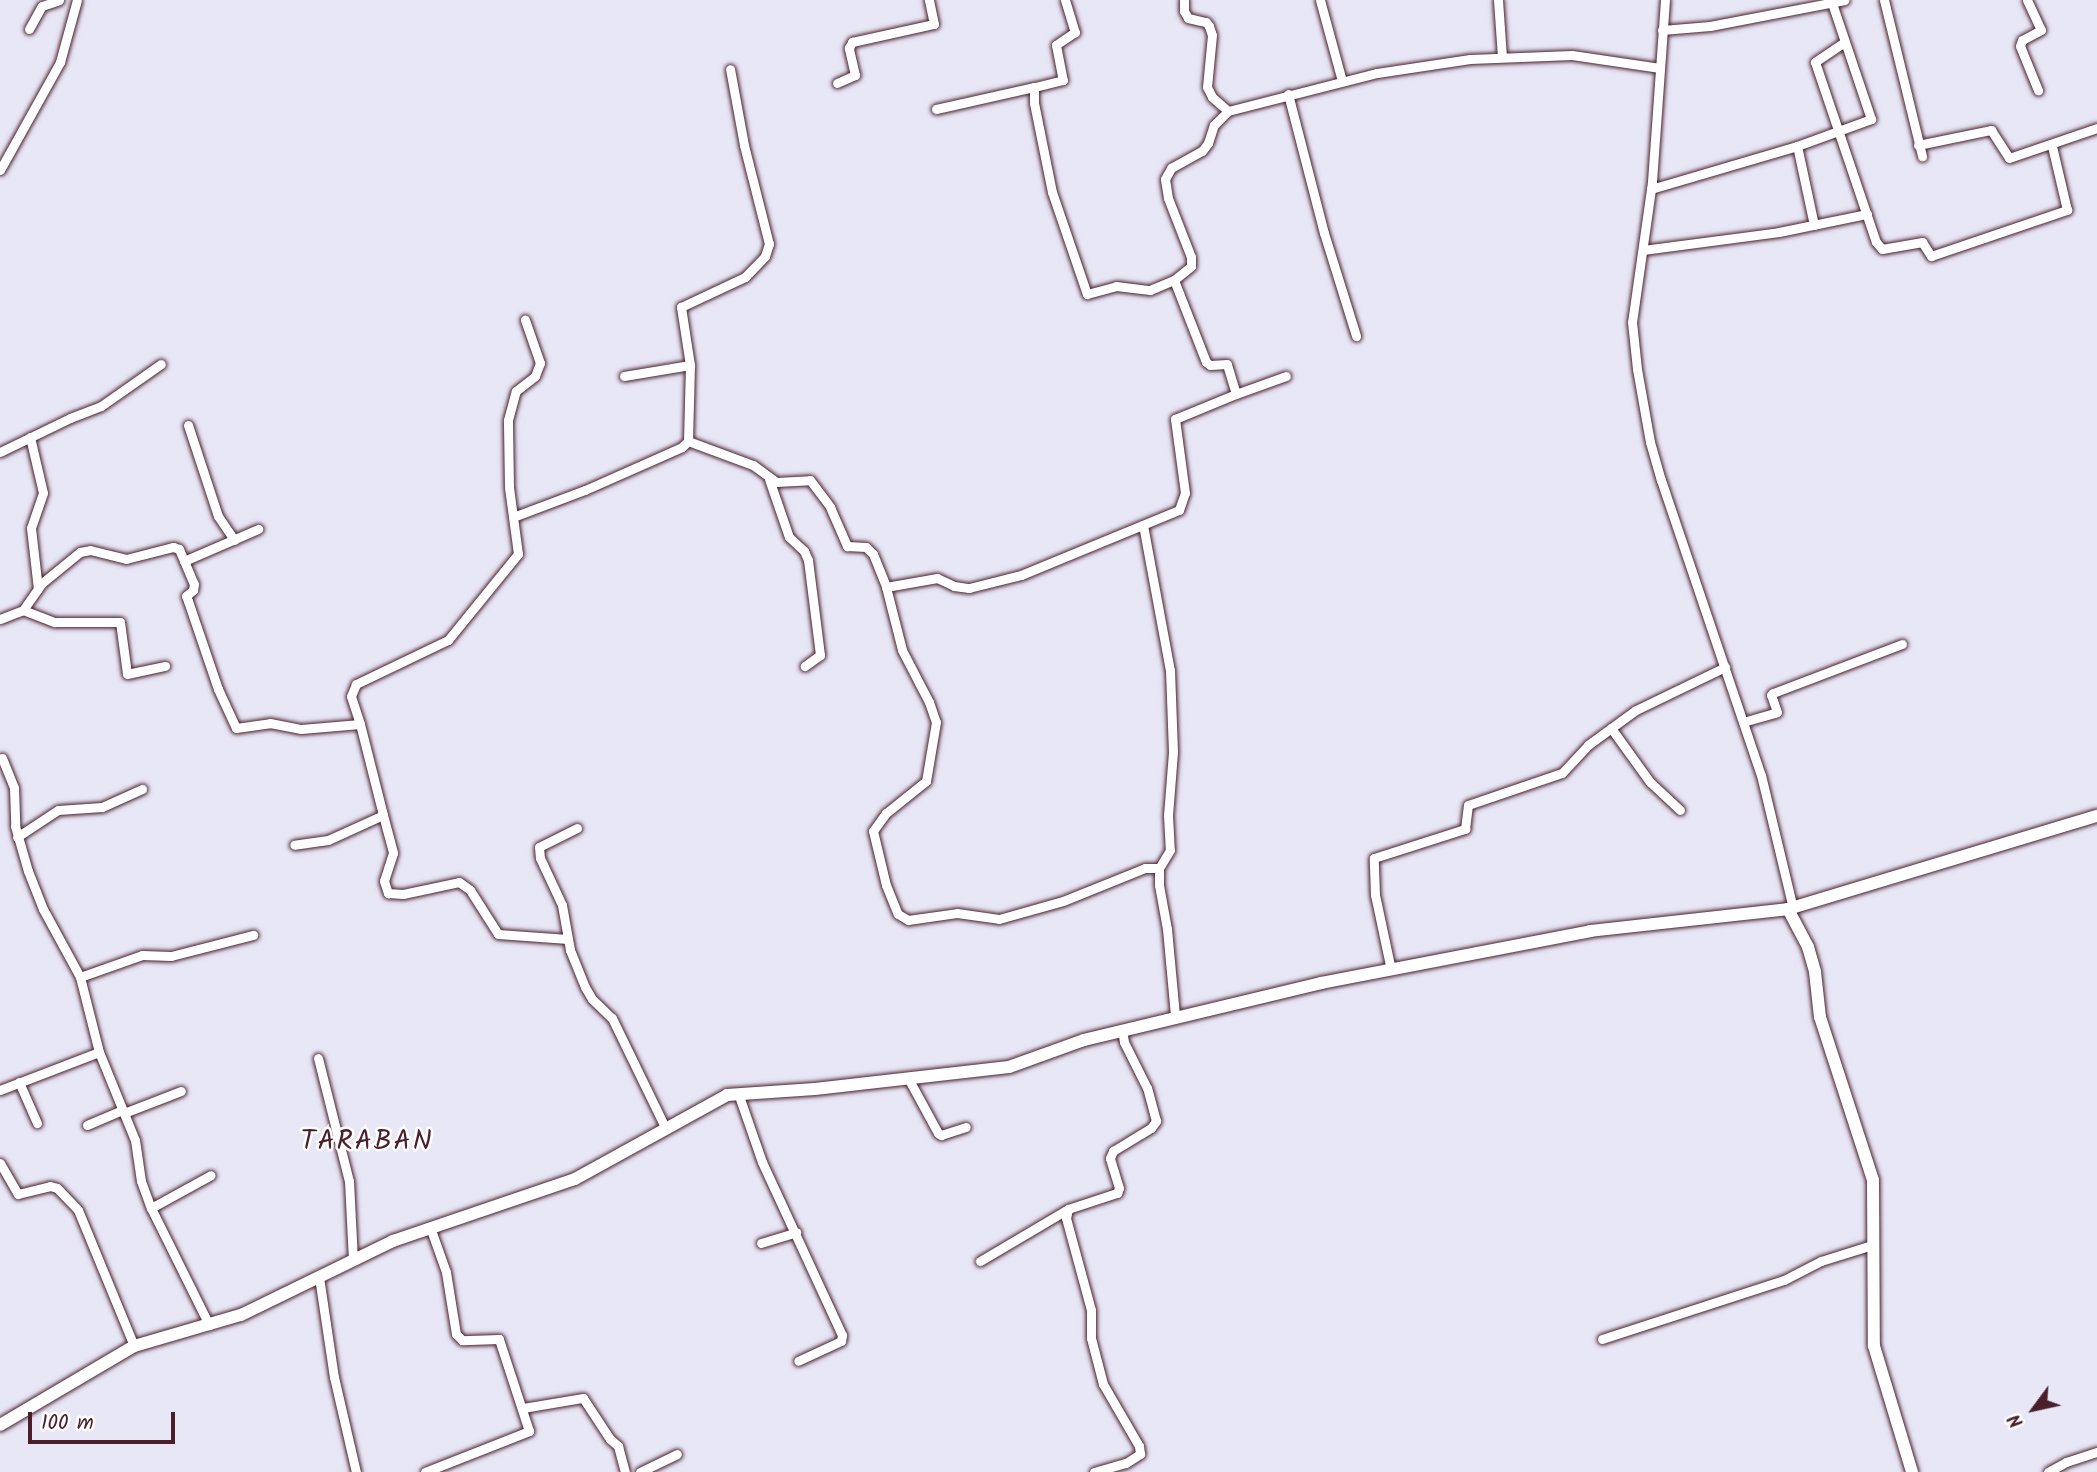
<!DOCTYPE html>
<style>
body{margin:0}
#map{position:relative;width:2097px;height:1472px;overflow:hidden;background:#e8e7f6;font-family:Kalam,sans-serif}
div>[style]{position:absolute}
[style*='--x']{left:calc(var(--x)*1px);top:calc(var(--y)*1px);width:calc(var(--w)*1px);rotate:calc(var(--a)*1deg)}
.roads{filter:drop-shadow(0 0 2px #4a1f2b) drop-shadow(0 0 2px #4a1f2b)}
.street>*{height:9px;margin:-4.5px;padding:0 4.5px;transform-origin:4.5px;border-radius:4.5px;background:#fff}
.secondary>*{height:12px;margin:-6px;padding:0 6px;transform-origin:6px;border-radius:6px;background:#fff}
span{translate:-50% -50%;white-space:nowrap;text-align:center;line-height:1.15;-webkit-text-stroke:5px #fff;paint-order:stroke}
.quarter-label{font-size:28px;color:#4a1f2b;letter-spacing:2px}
.north{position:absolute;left:1999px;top:1374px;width:70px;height:70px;-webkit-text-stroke:5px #fff;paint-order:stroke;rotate:237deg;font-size:19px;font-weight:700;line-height:28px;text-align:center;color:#4a1f2b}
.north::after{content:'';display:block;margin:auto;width:24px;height:32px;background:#4a1f2b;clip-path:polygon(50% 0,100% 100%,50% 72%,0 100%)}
.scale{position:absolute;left:28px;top:1412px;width:147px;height:32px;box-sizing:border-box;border:4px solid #4a1f2b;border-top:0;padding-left:9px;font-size:21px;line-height:24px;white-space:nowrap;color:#4a1f2b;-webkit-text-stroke:5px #fff;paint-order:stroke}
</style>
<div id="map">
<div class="roads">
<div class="street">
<i style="--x:1065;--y:0;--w:34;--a:73"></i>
<i style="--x:1075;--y:32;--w:23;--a:146"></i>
<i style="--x:1056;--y:45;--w:36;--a:79"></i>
<i style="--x:1063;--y:80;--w:30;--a:166"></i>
<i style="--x:1034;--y:87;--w:16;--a:90"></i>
<i style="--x:1034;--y:103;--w:91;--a:78.6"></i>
<i style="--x:1052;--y:192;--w:108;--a:71.1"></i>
<i style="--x:1087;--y:294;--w:30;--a:-15"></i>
<i style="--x:1116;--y:286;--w:34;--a:7"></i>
<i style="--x:1150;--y:290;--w:26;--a:-23"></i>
<i style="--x:1174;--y:280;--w:22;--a:-39"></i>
<i style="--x:1191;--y:266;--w:9;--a:-90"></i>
<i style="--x:1191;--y:257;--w:63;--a:-111.3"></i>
<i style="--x:1168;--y:198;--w:19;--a:-99"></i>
<i style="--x:1165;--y:179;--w:13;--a:-61"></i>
<i style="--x:1171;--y:168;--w:35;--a:-29"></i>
<i style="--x:1202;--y:151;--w:10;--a:-53"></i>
<i style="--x:1208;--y:143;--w:19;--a:-72"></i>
<i style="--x:1214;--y:125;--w:20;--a:-45"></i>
<i style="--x:1228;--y:111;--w:154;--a:-14.3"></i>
<i style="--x:1377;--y:73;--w:94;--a:-8.6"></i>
<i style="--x:1470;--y:59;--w:102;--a:-2.2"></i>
<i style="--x:1572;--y:55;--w:89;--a:8.4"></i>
<i style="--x:1184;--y:0;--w:11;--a:90"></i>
<i style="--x:1184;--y:11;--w:8;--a:60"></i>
<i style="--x:1188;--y:18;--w:18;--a:13"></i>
<i style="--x:1206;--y:22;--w:5;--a:53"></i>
<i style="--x:1209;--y:26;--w:9;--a:72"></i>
<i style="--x:1212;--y:35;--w:52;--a:95.5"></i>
<i style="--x:1207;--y:87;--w:11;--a:63"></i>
<i style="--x:1212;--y:97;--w:21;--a:41"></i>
<i style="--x:1320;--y:0;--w:84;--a:74.8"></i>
<i style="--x:1498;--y:0;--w:57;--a:86"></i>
<i style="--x:1665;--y:0;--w:182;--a:94.1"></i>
<i style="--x:1652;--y:182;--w:141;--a:98.1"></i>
<i style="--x:1632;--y:322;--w:47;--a:83.9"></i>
<i style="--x:1637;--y:369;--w:74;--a:79.9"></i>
<i style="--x:1650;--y:442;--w:40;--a:74"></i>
<i style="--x:1661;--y:480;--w:311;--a:71.3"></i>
<i style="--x:1761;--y:775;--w:137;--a:76.5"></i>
<i style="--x:1884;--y:0;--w:161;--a:76.3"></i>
<i style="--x:2027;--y:0;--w:33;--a:65"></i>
<i style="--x:2041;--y:30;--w:21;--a:152"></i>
<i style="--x:2022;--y:40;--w:6;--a:108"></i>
<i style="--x:2020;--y:46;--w:48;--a:67.8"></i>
<i style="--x:29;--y:29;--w:26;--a:-61"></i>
<i style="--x:42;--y:6;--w:18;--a:-19"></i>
<i style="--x:1662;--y:30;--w:48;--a:-4.8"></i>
<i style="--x:1710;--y:26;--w:137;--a:-10.9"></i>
<i style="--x:1843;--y:43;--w:34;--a:146"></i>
<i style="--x:1815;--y:62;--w:190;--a:71.3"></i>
<i style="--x:1876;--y:242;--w:9;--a:49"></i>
<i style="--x:1882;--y:249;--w:41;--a:-9.9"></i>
<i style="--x:1922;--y:242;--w:17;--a:57"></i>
<i style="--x:1931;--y:256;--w:144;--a:-18.7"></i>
<i style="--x:2067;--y:210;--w:66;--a:-103.2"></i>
<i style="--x:837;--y:83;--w:20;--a:-24"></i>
<i style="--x:855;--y:75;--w:28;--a:-103"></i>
<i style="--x:849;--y:48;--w:7;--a:-63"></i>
<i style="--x:852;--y:42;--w:84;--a:-12.4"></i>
<i style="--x:934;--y:24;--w:25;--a:-102"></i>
<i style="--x:1288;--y:94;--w:144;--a:75.5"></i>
<i style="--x:1324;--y:233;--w:108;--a:72.7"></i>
<i style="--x:936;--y:109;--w:100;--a:-12.7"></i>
<i style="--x:1918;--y:145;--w:75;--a:-11.6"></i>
<i style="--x:1991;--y:130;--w:33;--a:57"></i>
<i style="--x:2009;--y:158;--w:93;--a:-18.8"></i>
<i style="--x:0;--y:170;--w:124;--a:-60.9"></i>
<i style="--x:60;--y:62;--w:64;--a:-74.7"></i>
<i style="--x:1651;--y:189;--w:152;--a:-16.4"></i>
<i style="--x:1814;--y:225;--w:81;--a:-102.1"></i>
<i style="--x:1797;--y:146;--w:79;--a:-20"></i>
<i style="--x:1871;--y:119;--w:122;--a:-108.6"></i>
<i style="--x:1643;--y:250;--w:137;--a:-7.5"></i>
<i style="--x:1779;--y:232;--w:90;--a:-11.6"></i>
<i style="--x:624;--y:376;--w:67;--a:-9.5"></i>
<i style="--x:1236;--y:394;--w:53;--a:-19.8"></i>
<i style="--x:188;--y:425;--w:96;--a:71.8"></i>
<i style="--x:218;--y:516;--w:29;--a:56"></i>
<i style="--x:30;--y:437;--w:57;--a:76.9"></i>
<i style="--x:43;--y:493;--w:37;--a:109"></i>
<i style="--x:31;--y:528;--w:61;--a:83.5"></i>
<i style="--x:688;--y:441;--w:69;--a:20.3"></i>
<i style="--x:753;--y:465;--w:29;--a:36"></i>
<i style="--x:776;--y:482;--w:34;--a:-3"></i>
<i style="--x:810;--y:480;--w:34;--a:53"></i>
<i style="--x:830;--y:507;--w:43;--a:66.4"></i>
<i style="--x:847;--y:546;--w:19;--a:3"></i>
<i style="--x:866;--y:547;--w:10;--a:45"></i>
<i style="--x:873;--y:554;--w:35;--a:68"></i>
<i style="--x:886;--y:587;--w:65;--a:75.7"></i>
<i style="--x:902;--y:650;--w:59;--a:62.6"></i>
<i style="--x:929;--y:702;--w:21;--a:71"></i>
<i style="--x:936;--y:722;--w:60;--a:99.6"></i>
<i style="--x:926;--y:781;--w:51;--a:141.3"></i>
<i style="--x:886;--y:813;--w:22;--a:126"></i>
<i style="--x:873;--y:831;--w:56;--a:76.5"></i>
<i style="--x:886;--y:885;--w:31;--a:68"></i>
<i style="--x:898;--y:914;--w:12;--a:31"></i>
<i style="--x:908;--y:920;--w:49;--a:-8.1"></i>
<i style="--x:957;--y:913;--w:42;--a:8.1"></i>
<i style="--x:999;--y:919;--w:66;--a:-15.7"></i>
<i style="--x:1063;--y:901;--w:88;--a:-21.9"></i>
<i style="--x:1145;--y:868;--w:14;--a:0"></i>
<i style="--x:0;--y:452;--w:78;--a:-25.9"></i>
<i style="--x:70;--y:418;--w:33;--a:-21"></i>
<i style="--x:101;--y:406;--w:73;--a:-35"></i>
<i style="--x:769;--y:479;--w:61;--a:71"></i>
<i style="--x:789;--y:537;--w:21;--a:43"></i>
<i style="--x:804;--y:551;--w:10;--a:66"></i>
<i style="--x:808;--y:560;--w:96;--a:82.8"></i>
<i style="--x:820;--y:655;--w:19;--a:144"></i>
<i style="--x:513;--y:517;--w:77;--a:-20.6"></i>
<i style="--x:585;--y:490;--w:106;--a:-23.9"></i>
<i style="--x:682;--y:447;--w:8;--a:-45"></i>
<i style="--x:688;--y:441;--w:76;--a:-88.5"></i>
<i style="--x:690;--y:365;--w:59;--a:-98.8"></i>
<i style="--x:681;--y:307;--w:71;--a:-25.1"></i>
<i style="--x:745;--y:277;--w:29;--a:-46"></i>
<i style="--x:765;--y:256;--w:13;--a:-72"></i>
<i style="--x:769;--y:244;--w:102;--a:-104.2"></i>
<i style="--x:744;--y:145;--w:77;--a:-100.4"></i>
<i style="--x:1143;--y:525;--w:147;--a:79.5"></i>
<i style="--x:1170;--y:670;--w:82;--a:87.9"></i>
<i style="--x:1173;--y:752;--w:63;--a:94.5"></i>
<i style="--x:1168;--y:815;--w:35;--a:87"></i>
<i style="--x:1170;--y:850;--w:21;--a:121"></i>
<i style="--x:1159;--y:868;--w:17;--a:90"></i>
<i style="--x:1159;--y:885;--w:45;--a:79.7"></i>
<i style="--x:1167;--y:929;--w:87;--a:84.7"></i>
<i style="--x:184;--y:561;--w:81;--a:-23.4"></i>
<i style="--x:886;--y:587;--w:52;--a:-10"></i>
<i style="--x:937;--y:578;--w:19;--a:25"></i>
<i style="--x:954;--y:586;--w:15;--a:8"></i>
<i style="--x:969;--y:588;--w:54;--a:-14"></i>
<i style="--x:1021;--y:575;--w:171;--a:-22.4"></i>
<i style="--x:1179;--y:510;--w:18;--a:-71"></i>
<i style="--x:1185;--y:493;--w:75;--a:-97.7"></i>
<i style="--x:1175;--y:419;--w:66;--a:-22.3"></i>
<i style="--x:1236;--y:394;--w:31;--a:-107"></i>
<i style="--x:1227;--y:364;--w:17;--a:177"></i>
<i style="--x:1210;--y:365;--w:5;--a:-143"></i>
<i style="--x:1206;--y:362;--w:88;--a:-111.3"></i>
<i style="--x:23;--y:610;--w:34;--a:21"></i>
<i style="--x:55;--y:622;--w:65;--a:0"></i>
<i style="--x:120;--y:622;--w:52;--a:82.3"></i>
<i style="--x:127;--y:674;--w:39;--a:-12"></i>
<i style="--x:0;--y:619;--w:25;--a:-21"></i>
<i style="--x:23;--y:610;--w:33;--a:-55"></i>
<i style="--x:42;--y:583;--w:49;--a:-39.2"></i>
<i style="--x:80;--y:552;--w:10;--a:-11"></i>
<i style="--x:90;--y:550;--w:37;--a:14"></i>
<i style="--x:126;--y:559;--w:49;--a:-14.3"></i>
<i style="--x:173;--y:547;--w:6;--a:18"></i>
<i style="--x:179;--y:549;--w:38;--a:67"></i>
<i style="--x:194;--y:584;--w:6;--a:99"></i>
<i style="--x:193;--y:590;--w:9;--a:139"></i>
<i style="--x:186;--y:596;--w:5;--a:68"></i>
<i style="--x:188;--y:601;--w:93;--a:71.2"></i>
<i style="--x:218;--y:689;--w:43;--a:65.2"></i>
<i style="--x:236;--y:728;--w:34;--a:-8"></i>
<i style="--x:270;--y:723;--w:32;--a:11"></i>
<i style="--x:301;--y:729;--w:59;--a:-4.8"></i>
<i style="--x:360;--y:724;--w:94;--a:75.8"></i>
<i style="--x:383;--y:815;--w:60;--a:155.6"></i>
<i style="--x:328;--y:840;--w:34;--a:172"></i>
<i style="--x:1743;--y:722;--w:35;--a:-16"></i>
<i style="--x:1777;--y:712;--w:18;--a:-109"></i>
<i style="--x:1771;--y:695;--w:3;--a:-45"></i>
<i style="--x:1773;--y:693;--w:138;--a:-20.8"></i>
<i style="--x:360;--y:724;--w:29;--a:-108"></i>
<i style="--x:351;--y:696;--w:13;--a:-67"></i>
<i style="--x:356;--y:684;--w:102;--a:-25.6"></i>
<i style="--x:448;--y:640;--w:111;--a:-50.9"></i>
<i style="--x:518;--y:554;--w:68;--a:-97.7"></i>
<i style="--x:509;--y:487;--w:67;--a:-90.9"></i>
<i style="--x:508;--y:420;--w:30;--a:-75"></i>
<i style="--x:516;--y:391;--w:24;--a:-38"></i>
<i style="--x:535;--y:376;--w:14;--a:-69"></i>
<i style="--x:540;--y:363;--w:46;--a:-109.2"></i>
<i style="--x:1611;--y:728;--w:67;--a:54.2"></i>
<i style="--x:1650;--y:782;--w:41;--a:43"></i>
<i style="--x:2;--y:758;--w:32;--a:68"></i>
<i style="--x:14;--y:788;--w:38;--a:88"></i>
<i style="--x:15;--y:826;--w:47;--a:73.9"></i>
<i style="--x:28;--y:871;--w:41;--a:68.5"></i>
<i style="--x:43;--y:909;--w:77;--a:61.4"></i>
<i style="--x:80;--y:977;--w:77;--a:75.8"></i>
<i style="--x:383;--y:815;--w:39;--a:75"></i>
<i style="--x:393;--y:853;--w:29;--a:108"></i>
<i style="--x:384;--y:881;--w:13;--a:72"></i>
<i style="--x:388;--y:893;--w:15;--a:4"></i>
<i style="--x:403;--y:894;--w:57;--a:-12.1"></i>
<i style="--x:459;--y:882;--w:14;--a:36"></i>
<i style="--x:470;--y:890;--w:52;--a:57.5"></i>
<i style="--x:498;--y:934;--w:70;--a:4.1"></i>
<i style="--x:577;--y:828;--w:42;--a:153.4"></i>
<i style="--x:539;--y:847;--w:11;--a:85"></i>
<i style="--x:540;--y:858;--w:52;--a:64.9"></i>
<i style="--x:562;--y:905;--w:46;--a:79.9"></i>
<i style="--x:570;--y:950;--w:40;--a:68"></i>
<i style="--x:585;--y:987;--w:14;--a:60"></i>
<i style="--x:592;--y:999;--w:28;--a:44"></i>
<i style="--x:612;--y:1018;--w:121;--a:64.1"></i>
<i style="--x:17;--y:837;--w:49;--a:-33.4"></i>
<i style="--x:58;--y:810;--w:44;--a:-3.9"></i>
<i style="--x:102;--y:807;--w:44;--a:-24.2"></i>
<i style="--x:1391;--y:970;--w:77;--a:-102"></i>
<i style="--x:1375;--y:895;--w:37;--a:-92"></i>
<i style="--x:1374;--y:858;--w:96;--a:-17.7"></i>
<i style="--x:1465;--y:829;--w:24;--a:-83"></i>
<i style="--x:1468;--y:805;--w:99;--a:-18.8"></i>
<i style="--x:1562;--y:773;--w:38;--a:-47"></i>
<i style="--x:1588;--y:745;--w:59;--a:-36.1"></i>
<i style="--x:1636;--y:710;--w:99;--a:-25.8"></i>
<i style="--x:80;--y:977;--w:66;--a:-19.5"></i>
<i style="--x:142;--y:955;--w:29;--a:2"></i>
<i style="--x:171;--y:956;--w:85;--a:-14.4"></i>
<i style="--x:318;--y:1058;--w:127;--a:75.9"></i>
<i style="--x:349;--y:1181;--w:78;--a:87.1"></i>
<i style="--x:908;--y:1078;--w:63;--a:61.4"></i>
<i style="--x:938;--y:1133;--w:4;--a:34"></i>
<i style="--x:941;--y:1135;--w:26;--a:-18"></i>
<i style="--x:19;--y:1082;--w:45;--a:66.3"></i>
<i style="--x:0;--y:1090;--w:106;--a:-21"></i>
<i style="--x:99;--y:1052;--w:95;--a:67.8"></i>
<i style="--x:135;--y:1140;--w:41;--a:81.7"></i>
<i style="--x:141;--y:1181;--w:29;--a:70"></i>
<i style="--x:151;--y:1208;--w:131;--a:63.6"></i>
<i style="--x:738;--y:1093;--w:73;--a:70.8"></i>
<i style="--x:762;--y:1162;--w:191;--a:65.2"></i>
<i style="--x:842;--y:1335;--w:6;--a:99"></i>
<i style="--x:841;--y:1341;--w:47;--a:155.1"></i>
<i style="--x:124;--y:1113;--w:61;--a:-21.1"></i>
<i style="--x:87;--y:1125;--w:38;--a:-23"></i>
<i style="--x:0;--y:1163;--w:36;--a:60"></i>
<i style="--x:18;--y:1194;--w:33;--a:-14"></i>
<i style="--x:50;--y:1186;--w:7;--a:16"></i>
<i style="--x:57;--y:1188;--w:30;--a:46"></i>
<i style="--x:78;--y:1210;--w:147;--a:67.6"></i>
<i style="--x:151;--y:1208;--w:68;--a:-28.8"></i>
<i style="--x:761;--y:1243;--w:37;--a:-17"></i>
<i style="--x:980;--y:1261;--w:102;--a:-30.6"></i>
<i style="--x:319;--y:1277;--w:101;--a:81.5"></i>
<i style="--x:334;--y:1377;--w:98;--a:77"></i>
<i style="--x:1602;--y:1339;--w:191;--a:-18"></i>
<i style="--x:1784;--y:1280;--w:42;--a:-27.2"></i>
<i style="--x:1821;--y:1261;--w:53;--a:-17.4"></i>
<i style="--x:523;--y:1408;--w:61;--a:-9.5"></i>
<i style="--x:583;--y:1398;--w:49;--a:56.6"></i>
<i style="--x:610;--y:1439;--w:11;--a:41"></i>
<i style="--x:618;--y:1446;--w:27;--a:75"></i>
<i style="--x:425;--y:1472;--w:112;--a:-21.5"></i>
<i style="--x:529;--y:1431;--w:97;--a:-108.1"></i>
<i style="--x:499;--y:1339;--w:37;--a:178"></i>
<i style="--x:462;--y:1340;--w:8;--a:-135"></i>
<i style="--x:456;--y:1334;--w:63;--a:-99.2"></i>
<i style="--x:446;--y:1272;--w:48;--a:-109.6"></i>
<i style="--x:640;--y:1472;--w:41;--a:-25.9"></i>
<i style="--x:1094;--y:1472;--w:33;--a:-16"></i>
<i style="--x:1126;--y:1463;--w:17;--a:-33"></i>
<i style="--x:1140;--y:1454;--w:8;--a:-97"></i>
<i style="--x:1139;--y:1446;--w:72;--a:-120.1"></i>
<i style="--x:1103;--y:1384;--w:48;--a:-104.6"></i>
<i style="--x:1091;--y:1338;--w:28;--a:-90"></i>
<i style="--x:1091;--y:1310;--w:95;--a:-105.2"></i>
<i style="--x:1066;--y:1218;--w:9;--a:-77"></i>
<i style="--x:1068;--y:1209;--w:52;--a:-18.1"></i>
<i style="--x:1117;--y:1193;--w:5;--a:-68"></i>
<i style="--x:1119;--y:1188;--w:31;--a:-107"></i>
<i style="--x:1110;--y:1158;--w:8;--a:-67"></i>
<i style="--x:1113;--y:1151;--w:44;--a:-31.2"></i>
<i style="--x:1151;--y:1128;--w:9;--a:-54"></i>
<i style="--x:1156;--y:1121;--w:34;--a:-105"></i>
<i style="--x:1147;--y:1088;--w:51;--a:-116.6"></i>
<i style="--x:1124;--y:1042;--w:12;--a:-99"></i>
<i style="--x:2048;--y:1472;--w:21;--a:-29"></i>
<i style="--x:2066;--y:1462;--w:33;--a:-18"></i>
</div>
<div class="secondary">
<i style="--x:1788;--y:909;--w:43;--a:62.2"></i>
<i style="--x:1808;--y:947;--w:26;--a:74"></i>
<i style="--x:1815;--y:972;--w:45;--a:83.7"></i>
<i style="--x:1820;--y:1017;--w:171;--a:72"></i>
<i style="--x:1873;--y:1180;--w:166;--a:89.7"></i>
<i style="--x:1874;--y:1346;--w:132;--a:73.2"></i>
<i style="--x:0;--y:1425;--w:156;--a:-30.5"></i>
<i style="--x:134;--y:1346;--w:111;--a:-16.2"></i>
<i style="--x:241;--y:1315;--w:169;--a:-26"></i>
<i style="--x:393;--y:1241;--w:192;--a:-18.8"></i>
<i style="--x:575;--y:1179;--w:174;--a:-28.9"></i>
<i style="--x:727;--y:1095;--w:88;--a:-3.9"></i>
<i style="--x:815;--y:1089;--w:195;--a:-6.5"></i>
<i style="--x:1009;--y:1067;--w:80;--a:-19.8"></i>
<i style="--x:1084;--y:1040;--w:244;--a:-13.5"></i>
<i style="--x:1321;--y:983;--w:274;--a:-10.9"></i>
<i style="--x:1590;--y:931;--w:199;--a:-6.3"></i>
<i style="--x:1788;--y:909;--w:323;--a:-16.8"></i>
</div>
</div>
<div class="quarter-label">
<span style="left:367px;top:1142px">TARABAN</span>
</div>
<div class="north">N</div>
<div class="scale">100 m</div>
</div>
